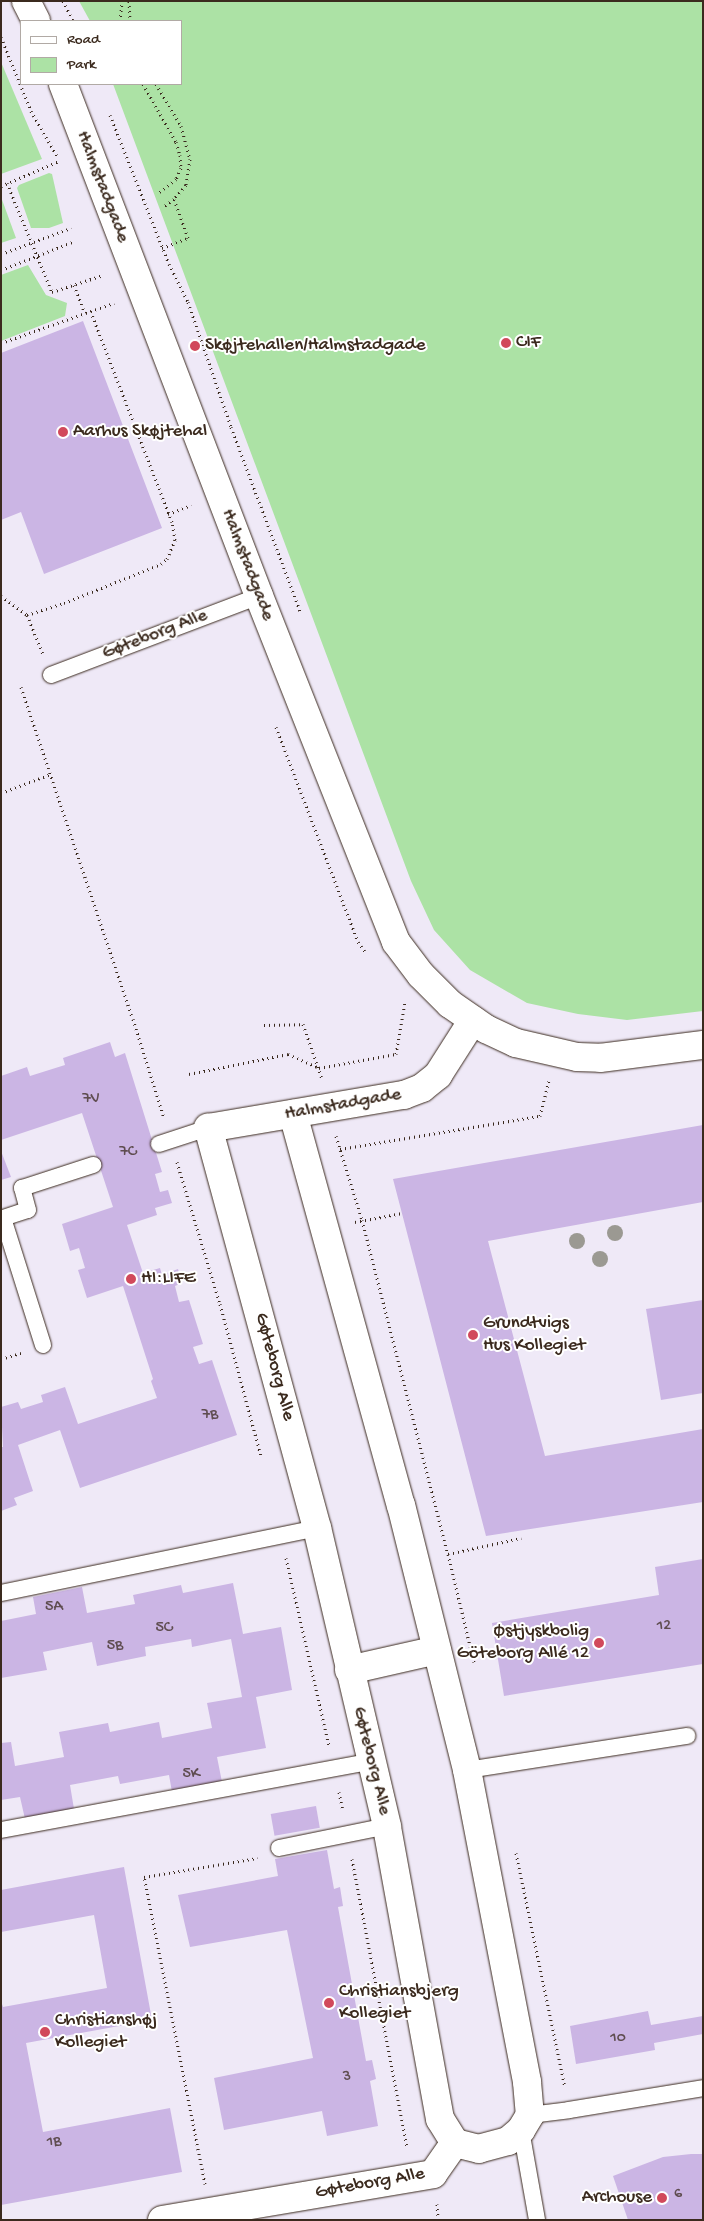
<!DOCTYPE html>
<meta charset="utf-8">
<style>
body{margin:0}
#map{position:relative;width:704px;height:2221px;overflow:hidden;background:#efe9f7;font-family:"Gochi Hand",sans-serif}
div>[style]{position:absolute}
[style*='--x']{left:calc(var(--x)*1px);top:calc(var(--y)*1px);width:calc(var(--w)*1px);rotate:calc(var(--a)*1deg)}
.green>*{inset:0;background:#ace2a5}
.building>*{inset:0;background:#cbb5e4;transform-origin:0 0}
.path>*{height:3px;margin-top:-1.5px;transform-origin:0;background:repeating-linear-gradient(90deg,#3b2a1e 0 1px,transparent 0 5px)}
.roads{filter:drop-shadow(0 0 1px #3b2a1e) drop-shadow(0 0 1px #3b2a1e)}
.lane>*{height:16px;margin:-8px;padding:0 8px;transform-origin:8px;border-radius:8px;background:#fff}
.street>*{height:28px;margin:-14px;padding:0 14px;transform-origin:14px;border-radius:14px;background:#fff}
.secondary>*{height:28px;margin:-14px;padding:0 14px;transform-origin:14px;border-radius:14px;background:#fff}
.trees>*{width:16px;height:16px;margin:-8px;border-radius:50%;background:#9b9992}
.dots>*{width:14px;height:14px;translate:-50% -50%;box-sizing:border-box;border:2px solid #fff;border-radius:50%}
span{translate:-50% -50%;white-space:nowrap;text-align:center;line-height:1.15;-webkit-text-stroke:4px #fff;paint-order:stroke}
.number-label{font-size:16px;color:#5f4d50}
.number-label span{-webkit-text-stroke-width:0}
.street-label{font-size:19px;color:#3b2a1e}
.poi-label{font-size:19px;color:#3b2a1e}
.left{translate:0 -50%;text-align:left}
.right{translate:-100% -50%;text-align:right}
.frame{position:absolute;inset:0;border:2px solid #3b2a1e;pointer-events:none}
.legend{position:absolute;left:20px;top:20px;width:162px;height:65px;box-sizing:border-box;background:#fff;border:1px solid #b1aaa5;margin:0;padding:6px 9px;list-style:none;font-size:15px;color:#3b2a1e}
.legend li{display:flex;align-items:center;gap:10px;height:25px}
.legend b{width:25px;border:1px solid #b1aaa5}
</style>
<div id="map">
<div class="green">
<i style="clip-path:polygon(79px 1px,703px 1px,703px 1011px,627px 1020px,578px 1014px,527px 1003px,470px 970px,434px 930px,411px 881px,113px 84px,181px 84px,181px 21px,90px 21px)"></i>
<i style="clip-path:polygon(1px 62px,42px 159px,1px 174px)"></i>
<i style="clip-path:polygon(49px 173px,52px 174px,63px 223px,49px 228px,31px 228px,17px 188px,19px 185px)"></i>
<i style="clip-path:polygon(1px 197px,16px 238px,1px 243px)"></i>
<i style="clip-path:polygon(28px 265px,46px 295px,67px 303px,65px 316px,1px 341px,1px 275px)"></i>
</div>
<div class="building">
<i style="clip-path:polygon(83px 321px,162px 528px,44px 574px,21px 512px,1px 520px,1px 353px)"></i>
<i style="clip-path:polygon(110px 1042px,115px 1057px,125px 1053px,162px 1172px,155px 1174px,160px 1192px,168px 1190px,172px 1203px,155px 1208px,157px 1215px,127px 1225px,143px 1273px,160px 1268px,162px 1275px,178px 1269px,182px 1283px,175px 1286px,179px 1302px,189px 1300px,203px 1344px,193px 1347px,199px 1364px,212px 1360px,237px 1435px,80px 1488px,60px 1430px,18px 1445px,33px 1491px,14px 1498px,17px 1505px,1px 1511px,1px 1447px,3px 1447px,1px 1407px,18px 1402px,21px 1409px,43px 1402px,41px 1395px,65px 1387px,78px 1424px,157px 1398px,151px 1381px,153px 1379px,123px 1286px,87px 1298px,78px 1270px,85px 1268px,79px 1248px,70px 1251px,62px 1224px,113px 1207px,82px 1113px,1px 1140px,1px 1076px,27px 1067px,30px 1076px,65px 1065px,63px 1058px)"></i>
<i style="clip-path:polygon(703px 1125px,703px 1202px,488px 1241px,545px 1456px,703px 1429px,703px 1502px,486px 1536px,393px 1179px)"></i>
<i style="clip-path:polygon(1px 1151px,11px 1177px,1px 1180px)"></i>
<i style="clip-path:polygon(703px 1300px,703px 1393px,661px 1400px,646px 1309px)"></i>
<i style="clip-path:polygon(703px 1559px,703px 1664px,504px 1696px,492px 1623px,659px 1595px,655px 1567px)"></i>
<i style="clip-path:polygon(233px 1583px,243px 1634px,281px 1627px,292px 1690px,256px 1697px,266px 1748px,217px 1757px,222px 1782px,172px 1792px,169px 1775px,120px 1784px,118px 1776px,70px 1785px,74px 1809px,25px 1819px,20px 1797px,1px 1800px,1px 1743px,11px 1742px,15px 1766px,64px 1757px,59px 1732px,108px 1723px,110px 1732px,159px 1722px,162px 1738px,212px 1728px,207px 1703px,242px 1697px,231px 1639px,192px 1647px,191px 1639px,145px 1647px,146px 1656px,97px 1666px,92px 1642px,43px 1652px,47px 1670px,1px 1678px,1px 1621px,36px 1614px,33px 1597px,82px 1587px,87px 1613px,135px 1604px,133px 1595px,181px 1585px,183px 1593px)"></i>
<i style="left:316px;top:1806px;width:22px;height:46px;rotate:80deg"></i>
<i style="clip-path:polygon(327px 1850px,334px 1889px,340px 1887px,343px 1906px,338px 1907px,366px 2061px,372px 2060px,376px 2079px,370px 2081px,378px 2126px,327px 2136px,322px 2111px,224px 2130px,214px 2078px,313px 2058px,287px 1930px,190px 1947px,178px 1895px,278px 1876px,275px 1859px)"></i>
<i style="clip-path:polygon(124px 1867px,152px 2020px,26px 2043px,43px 2132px,170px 2108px,182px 2172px,1px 2205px,1px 2001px,3px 2007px,107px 1988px,94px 1915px,1px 1932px,1px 1890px)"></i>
<i style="clip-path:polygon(648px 2011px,651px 2025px,703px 2016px,703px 2034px,654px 2043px,655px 2050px,576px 2064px,570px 2026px)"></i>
<i style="clip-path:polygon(691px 2154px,703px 2154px,703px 2220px,628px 2220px,613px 2176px,663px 2157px)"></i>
</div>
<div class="path">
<i style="--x:63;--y:1;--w:22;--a:63"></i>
<i style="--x:129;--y:1;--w:20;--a:87"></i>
<i style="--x:120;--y:21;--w:20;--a:-84"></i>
<i style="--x:1;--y:37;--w:80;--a:67.9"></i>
<i style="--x:31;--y:111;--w:52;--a:60"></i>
<i style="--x:143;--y:84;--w:67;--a:60.4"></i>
<i style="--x:176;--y:142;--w:14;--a:73"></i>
<i style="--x:180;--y:155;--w:13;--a:86"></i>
<i style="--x:181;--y:168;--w:12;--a:114"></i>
<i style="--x:176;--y:179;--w:23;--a:142"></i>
<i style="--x:156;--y:84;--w:49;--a:59.2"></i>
<i style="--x:181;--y:126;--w:34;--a:75"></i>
<i style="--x:190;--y:159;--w:26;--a:99"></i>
<i style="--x:186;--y:185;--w:18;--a:131"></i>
<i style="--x:174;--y:199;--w:14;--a:144"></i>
<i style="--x:110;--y:115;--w:160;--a:68.4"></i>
<i style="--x:169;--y:264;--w:42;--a:63.4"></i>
<i style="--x:188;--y:302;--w:132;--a:71"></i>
<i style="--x:231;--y:427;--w:197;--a:69.4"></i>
<i style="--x:7;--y:183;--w:118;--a:67.6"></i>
<i style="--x:52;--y:292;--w:54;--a:-18.4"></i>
<i style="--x:1;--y:186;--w:63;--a:-23.3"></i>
<i style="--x:162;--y:248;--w:28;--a:-21"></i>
<i style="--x:188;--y:238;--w:41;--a:-109.7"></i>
<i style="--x:1;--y:254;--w:75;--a:-20.4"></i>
<i style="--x:1;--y:270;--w:79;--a:-21.4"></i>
<i style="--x:74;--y:285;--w:30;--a:69"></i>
<i style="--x:1;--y:343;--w:120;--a:-19.5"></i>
<i style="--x:168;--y:514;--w:25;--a:-21"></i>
<i style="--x:1;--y:596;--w:32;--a:36"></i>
<i style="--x:27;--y:615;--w:42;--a:67.7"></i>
<i style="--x:27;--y:615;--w:39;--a:-18"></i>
<i style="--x:64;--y:603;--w:105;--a:-21.9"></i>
<i style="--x:161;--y:564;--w:8;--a:-40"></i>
<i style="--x:167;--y:559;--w:21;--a:-67"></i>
<i style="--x:175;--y:540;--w:18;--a:-99"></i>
<i style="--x:172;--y:522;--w:225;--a:-111.1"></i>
<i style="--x:21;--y:687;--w:350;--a:71.4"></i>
<i style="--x:133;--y:1019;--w:104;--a:72.6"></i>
<i style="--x:276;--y:727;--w:230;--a:69.1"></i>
<i style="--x:358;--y:942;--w:14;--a:54"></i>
<i style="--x:1;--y:793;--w:53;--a:-20.8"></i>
<i style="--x:264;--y:1025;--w:39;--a:-1"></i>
<i style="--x:303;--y:1024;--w:58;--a:70.9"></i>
<i style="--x:189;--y:1074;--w:101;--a:-11.4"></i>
<i style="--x:288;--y:1054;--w:34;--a:24"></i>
<i style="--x:319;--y:1068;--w:78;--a:-10.3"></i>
<i style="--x:396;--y:1054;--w:53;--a:-80.2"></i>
<i style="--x:336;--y:1136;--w:88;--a:72.8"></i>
<i style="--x:362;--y:1220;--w:345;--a:75.6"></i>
<i style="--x:448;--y:1554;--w:111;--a:76.5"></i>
<i style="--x:340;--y:1149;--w:203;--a:-9.4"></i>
<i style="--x:540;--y:1116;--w:36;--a:-76"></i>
<i style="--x:177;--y:1162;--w:148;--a:73.2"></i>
<i style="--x:220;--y:1304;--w:157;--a:74.9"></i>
<i style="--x:355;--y:1222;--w:48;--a:-10.8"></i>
<i style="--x:1;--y:1359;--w:21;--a:-17"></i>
<i style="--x:448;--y:1554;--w:75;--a:-12.4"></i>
<i style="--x:286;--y:1558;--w:192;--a:77.1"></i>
<i style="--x:339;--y:1792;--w:19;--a:78"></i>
<i style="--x:516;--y:1853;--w:239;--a:78.2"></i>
<i style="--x:352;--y:1859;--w:293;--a:79.2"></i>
<i style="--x:205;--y:2184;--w:313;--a:-101.2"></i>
<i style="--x:144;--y:1877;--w:115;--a:-9.5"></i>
<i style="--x:437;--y:2204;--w:16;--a:86"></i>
</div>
<div class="roads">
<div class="lane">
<i style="--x:51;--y:675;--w:222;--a:-20.8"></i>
<i style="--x:159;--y:1144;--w:52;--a:-18.1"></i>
<i style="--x:43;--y:1345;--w:133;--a:-107.5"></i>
<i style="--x:3;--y:1218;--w:26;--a:-18"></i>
<i style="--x:28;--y:1210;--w:23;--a:-105"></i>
<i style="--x:22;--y:1188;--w:75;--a:-17.9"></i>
<i style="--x:1;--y:1593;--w:323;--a:-11.6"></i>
<i style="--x:467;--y:1770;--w:223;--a:-8.8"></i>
<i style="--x:1;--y:1830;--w:377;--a:-10.5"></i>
<i style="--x:279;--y:1848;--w:110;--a:-11.5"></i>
<i style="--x:530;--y:2115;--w:39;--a:-7"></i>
<i style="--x:569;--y:2110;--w:136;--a:-9.3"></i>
<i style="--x:521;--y:2130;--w:91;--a:79.9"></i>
</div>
<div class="street">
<i style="--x:293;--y:1114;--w:406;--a:74.6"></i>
<i style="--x:401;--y:1505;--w:273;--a:76"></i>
<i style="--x:467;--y:1770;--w:318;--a:79.1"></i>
<i style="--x:527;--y:2082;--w:33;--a:85"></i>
<i style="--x:530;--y:2115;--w:17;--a:121"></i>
<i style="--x:521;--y:2130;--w:17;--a:140"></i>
<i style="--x:508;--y:2141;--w:30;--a:165"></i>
<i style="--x:479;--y:2149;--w:25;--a:-166"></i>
<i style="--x:349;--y:1670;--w:90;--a:-12.8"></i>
<i style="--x:455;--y:2143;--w:28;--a:-122"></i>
<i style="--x:440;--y:2119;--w:298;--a:-100.3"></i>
<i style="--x:387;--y:1826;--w:306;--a:-103.2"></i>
<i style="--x:317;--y:1528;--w:415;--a:-105.2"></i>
<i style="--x:208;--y:1128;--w:199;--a:-9.6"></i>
<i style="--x:404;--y:1095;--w:19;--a:-21"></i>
<i style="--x:422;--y:1088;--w:21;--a:-39"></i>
<i style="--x:438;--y:1075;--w:65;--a:-57.5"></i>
<i style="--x:162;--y:2220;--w:275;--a:-9.6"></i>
<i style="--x:433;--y:2174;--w:38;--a:-55"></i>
</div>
<div class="secondary">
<i style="--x:26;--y:1;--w:22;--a:63"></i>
<i style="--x:63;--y:84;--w:548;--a:69.05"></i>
<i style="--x:259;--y:596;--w:372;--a:68.4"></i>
<i style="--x:396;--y:942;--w:41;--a:52.9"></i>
<i style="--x:421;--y:975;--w:41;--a:45"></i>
<i style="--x:450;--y:1004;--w:44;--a:34.8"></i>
<i style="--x:486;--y:1029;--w:33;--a:25"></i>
<i style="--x:516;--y:1043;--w:63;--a:12.9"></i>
<i style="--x:577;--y:1057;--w:23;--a:2"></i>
<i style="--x:600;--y:1058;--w:104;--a:-7.2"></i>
</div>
</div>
<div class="trees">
<i style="left:615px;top:1233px"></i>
<i style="left:577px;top:1241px"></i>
<i style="left:600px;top:1259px"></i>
</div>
<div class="dots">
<i style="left:506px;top:343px;background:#d1495b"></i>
<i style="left:195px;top:346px;background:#d1495b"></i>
<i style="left:63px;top:432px;background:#d1495b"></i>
<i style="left:131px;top:1279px;background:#d1495b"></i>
<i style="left:473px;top:1335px;background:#d1495b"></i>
<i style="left:599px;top:1643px;background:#d1495b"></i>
<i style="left:329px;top:2003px;background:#d1495b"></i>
<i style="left:45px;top:2032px;background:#d1495b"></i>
<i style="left:662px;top:2198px;background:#d1495b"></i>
</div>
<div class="number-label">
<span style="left:91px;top:1100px">7V</span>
<span style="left:128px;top:1153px">7C</span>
<span style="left:210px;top:1416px">7B</span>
<span style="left:54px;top:1608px">5A</span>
<span style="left:664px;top:1627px">12</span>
<span style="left:164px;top:1629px">5C</span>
<span style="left:115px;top:1647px">5B</span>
<span style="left:191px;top:1775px">5K</span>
<span style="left:618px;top:2039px">10</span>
<span style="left:347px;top:2078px">3</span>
<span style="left:54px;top:2143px">1B</span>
<span style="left:678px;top:2195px">6</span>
</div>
<div class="street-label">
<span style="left:102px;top:187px;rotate:69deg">Halmstadgade</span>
<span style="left:247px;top:565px;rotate:69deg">Halmstadgade</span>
<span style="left:155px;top:635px;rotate:-21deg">Gøteborg Alle</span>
<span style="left:343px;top:1105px;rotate:-10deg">Halmstadgade</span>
<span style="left:274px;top:1367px;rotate:75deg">Gøteborg Alle</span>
<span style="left:371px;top:1761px;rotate:76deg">Gøteborg Alle</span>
<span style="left:370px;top:2184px;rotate:-10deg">Gøteborg Alle</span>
</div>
<div class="poi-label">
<span class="left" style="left:516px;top:343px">CIF</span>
<span class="left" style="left:205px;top:346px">Skøjtehallen/Halmstadgade</span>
<span class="left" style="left:73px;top:432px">Aarhus Skøjtehal</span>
<span class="left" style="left:141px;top:1279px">HI:LIFE</span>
<span class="left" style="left:483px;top:1335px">Grundtvigs<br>Hus Kollegiet</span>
<span class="right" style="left:589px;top:1643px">Østjyskbolig<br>Göteborg Allé 12</span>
<span class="left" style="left:339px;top:2003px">Christiansbjerg<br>Kollegiet</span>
<span class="left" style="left:55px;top:2032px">Christianshøj<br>Kollegiet</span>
<span class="right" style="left:652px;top:2198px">Archouse</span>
</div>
<div class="frame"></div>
<ul class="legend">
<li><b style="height:6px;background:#fff"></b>Road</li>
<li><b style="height:14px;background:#ace2a5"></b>Park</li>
</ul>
</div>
